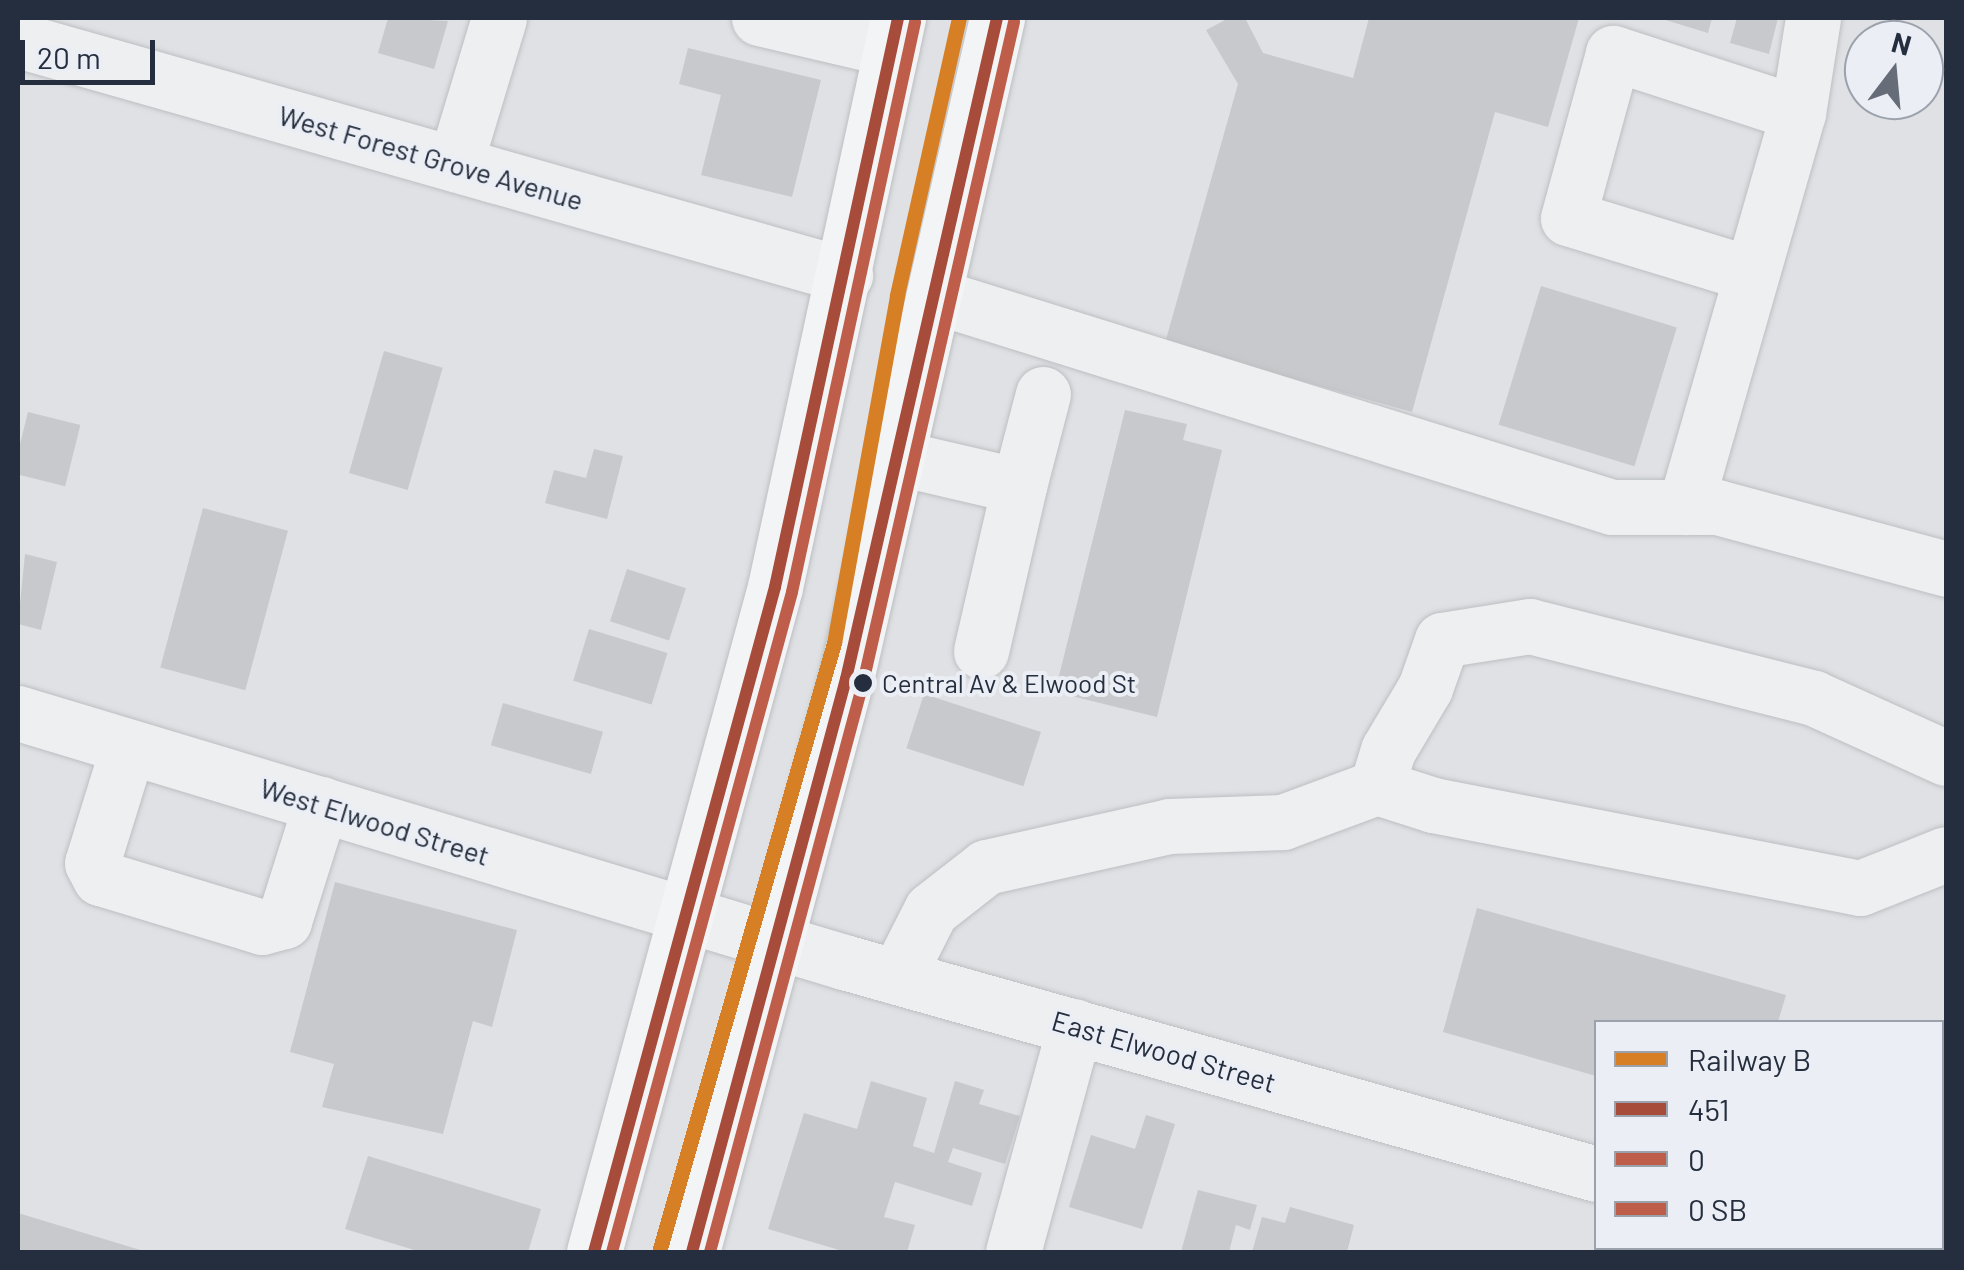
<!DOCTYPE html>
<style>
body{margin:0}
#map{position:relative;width:1964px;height:1270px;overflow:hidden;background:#dfe1e4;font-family:Barlow,sans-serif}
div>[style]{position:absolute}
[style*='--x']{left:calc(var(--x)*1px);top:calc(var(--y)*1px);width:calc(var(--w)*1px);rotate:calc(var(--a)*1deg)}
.building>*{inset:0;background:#c7c9cc;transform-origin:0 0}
.roads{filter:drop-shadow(0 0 2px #bdbfc2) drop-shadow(0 0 2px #bdbfc2)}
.minor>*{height:55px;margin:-27.5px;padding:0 27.5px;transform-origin:27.5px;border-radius:27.5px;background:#edeff1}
.major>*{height:55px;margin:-27.5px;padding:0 27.5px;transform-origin:27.5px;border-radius:27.5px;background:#f3f4f5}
.bus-1>*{height:12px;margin:-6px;padding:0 6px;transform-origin:6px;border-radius:6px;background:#a74b3a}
.bus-2>*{height:12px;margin:-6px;padding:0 6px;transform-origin:6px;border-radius:6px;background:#be5d49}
.bus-3>*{height:12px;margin:-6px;padding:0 6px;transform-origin:6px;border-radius:6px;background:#be5d49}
.rail-1>*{height:15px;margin:-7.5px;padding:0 7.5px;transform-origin:7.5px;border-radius:7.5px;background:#d67f24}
.dots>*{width:28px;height:28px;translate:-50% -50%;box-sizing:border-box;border:5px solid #ebeff5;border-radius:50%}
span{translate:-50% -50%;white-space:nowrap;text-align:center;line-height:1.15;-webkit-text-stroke:8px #ebeff5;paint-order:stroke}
.bus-label{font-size:26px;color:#252e3e}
.left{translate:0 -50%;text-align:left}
.street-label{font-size:28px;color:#252e3e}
.frame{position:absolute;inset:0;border:20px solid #252e3e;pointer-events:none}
.legend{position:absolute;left:1594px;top:1020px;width:350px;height:230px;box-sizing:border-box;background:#ebeff5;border:2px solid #9ca2ac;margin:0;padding:12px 18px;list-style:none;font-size:30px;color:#252e3e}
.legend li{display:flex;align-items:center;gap:20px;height:50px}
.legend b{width:50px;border:2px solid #9ca2ac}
.north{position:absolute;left:1844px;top:20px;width:100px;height:100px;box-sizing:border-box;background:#ebeff5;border:2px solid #9ca2ac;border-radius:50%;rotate:16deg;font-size:28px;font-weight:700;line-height:40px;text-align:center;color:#252e3e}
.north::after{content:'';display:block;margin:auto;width:35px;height:45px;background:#666d78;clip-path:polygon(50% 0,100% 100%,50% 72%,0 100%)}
.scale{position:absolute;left:20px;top:40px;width:135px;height:45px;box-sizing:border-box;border:5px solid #252e3e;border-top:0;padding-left:12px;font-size:30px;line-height:35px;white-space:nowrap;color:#252e3e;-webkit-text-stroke:8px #ebeff5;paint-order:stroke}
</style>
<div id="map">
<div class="building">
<i style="clip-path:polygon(388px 18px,448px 21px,434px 69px,378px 53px)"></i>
<i style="clip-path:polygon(1229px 18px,1245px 18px,1263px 53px,1353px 78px,1369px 18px,1579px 18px,1548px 127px,1495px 112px,1412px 412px,1165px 343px,1238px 84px,1206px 30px)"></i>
<i style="clip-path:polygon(1659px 18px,1712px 18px,1708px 33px)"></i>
<i style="clip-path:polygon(1737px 18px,1778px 18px,1769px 54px,1730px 43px)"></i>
<i style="clip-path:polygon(688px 48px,821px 80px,792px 197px,701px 175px,721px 95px,679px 84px)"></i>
<i style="left:1541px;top:286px;width:142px;height:145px;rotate:17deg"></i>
<i style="left:384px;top:351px;width:61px;height:127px;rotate:16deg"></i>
<i style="clip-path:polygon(1125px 410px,1187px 424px,1183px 440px,1222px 450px,1157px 717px,1055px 692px)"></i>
<i style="left:28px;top:412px;width:54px;height:63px;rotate:14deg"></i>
<i style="clip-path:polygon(594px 449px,623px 456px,607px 519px,545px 503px,554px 470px,586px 478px)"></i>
<i style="left:203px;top:508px;width:88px;height:165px;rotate:15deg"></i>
<i style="clip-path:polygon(25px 554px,57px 562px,41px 630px,18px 624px)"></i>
<i style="left:627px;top:569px;width:62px;height:55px;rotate:18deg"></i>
<i style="left:589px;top:629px;width:82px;height:54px;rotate:17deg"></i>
<i style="left:924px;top:694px;width:123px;height:57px;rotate:18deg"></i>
<i style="left:503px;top:703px;width:104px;height:44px;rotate:16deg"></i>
<i style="clip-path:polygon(335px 882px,517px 930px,492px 1027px,473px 1021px,443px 1134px,322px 1107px,334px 1064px,290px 1052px)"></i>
<i style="clip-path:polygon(1477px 908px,1786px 995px,1778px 1022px,1596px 1022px,1596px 1076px,1443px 1032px)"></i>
<i style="clip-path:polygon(871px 1081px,927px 1098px,913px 1146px,934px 1153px,955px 1081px,984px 1090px,979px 1104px,1020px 1116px,1005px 1164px,953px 1148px,948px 1162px,982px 1173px,972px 1206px,895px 1182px,884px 1217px,915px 1225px,907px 1252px,846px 1252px,768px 1229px,804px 1113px,857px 1129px)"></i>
<i style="clip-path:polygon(1146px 1115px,1175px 1124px,1142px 1229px,1069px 1207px,1091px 1135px,1135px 1149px)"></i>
<i style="clip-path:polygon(368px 1156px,541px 1209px,528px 1252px,421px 1252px,345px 1229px)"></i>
<i style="clip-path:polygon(1198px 1190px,1257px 1205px,1250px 1230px,1236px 1225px,1229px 1252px,1181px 1252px)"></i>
<i style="clip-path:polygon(1290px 1207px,1354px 1225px,1347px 1252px,1252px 1252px,1262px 1217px,1285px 1223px)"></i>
<i style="clip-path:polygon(18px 1213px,147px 1252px,18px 1252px)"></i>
</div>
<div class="roads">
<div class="minor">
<i style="--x:759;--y:18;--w:136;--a:13.2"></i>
<i style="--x:18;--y:40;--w:860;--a:15.86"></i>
<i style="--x:455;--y:164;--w:152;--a:-73.2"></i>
<i style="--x:1751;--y:274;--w:191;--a:-163"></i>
<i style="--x:1568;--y:218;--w:171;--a:-74.7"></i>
<i style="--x:1613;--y:53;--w:194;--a:18"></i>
<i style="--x:935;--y:296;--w:709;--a:17.31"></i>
<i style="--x:1612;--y:507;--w:105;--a:0"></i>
<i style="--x:1717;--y:507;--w:237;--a:15.1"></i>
<i style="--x:899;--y:458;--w:123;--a:13.1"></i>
<i style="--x:1019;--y:486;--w:95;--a:-75.4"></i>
<i style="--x:1685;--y:507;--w:410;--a:-74"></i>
<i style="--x:1798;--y:113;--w:96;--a:-81"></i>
<i style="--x:981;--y:651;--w:169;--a:-77"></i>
<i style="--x:18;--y:713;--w:863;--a:16.78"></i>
<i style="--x:844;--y:962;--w:781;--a:15.74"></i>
<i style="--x:128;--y:747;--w:121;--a:107.2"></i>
<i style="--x:92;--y:863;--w:17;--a:62"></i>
<i style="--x:100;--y:878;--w:169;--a:16.8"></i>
<i style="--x:262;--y:927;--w:23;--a:-15"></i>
<i style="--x:284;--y:921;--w:123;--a:-72.5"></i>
<i style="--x:1946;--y:758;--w:145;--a:-155.6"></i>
<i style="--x:1814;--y:698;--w:293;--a:-165.8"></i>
<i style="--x:1530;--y:626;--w:89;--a:171"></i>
<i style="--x:1442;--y:640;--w:51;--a:109.5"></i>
<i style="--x:1425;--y:688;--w:72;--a:120.8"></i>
<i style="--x:1388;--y:750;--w:39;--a:107"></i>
<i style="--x:1377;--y:787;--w:59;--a:17.8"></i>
<i style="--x:1433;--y:805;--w:435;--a:11"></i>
<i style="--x:1860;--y:888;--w:92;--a:-21.6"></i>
<i style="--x:897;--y:977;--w:75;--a:-63.1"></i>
<i style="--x:931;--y:910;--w:70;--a:-38"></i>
<i style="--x:986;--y:867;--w:188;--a:-12.6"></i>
<i style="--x:1169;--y:826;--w:114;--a:-2"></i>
<i style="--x:1283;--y:822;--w:100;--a:-20.4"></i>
<i style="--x:1856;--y:1248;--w:18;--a:13"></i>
<i style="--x:1013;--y:1252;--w:234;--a:-74.7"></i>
</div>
<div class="major">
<i style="--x:594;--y:1252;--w:689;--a:-74.77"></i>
<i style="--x:775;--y:587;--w:582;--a:-77.8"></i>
<i style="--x:692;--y:1252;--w:593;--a:-74.96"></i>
<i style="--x:846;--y:679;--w:678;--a:-77.13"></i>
</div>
</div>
<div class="bus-1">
<i style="--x:594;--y:1252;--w:689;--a:-74.77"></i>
<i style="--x:775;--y:587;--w:582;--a:-77.8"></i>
<i style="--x:692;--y:1252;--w:593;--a:-74.96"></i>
<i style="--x:846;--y:679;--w:678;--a:-77.13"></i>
</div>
<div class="bus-2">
<i style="--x:710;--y:1252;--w:589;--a:-74.95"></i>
<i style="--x:863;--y:683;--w:678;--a:-77.13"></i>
</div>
<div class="bus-3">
<i style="--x:612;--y:1252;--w:684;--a:-74.74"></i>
<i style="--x:792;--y:592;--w:583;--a:-77.82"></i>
</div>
<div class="rail-1">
<i style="--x:659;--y:1252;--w:634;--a:-73.97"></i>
<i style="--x:834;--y:643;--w:354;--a:-79.7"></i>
<i style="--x:897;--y:295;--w:284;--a:-77.4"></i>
</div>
<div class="dots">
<i style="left:863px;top:683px;background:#252e3e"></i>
</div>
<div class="bus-label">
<span class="left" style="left:882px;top:683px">Central Av &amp; Elwood St</span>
</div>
<div class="street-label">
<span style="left:431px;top:157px;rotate:16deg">West Forest Grove Avenue</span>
<span style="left:375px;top:821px;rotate:17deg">West Elwood Street</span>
<span style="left:1164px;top:1051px;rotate:16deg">East Elwood Street</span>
</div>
<div class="frame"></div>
<ul class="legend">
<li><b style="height:12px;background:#d67f24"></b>Railway B</li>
<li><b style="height:12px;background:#a74b3a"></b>451</li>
<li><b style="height:12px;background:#be5d49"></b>0</li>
<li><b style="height:12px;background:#be5d49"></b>0 SB</li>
</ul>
<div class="north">N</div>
<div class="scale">20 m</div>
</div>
